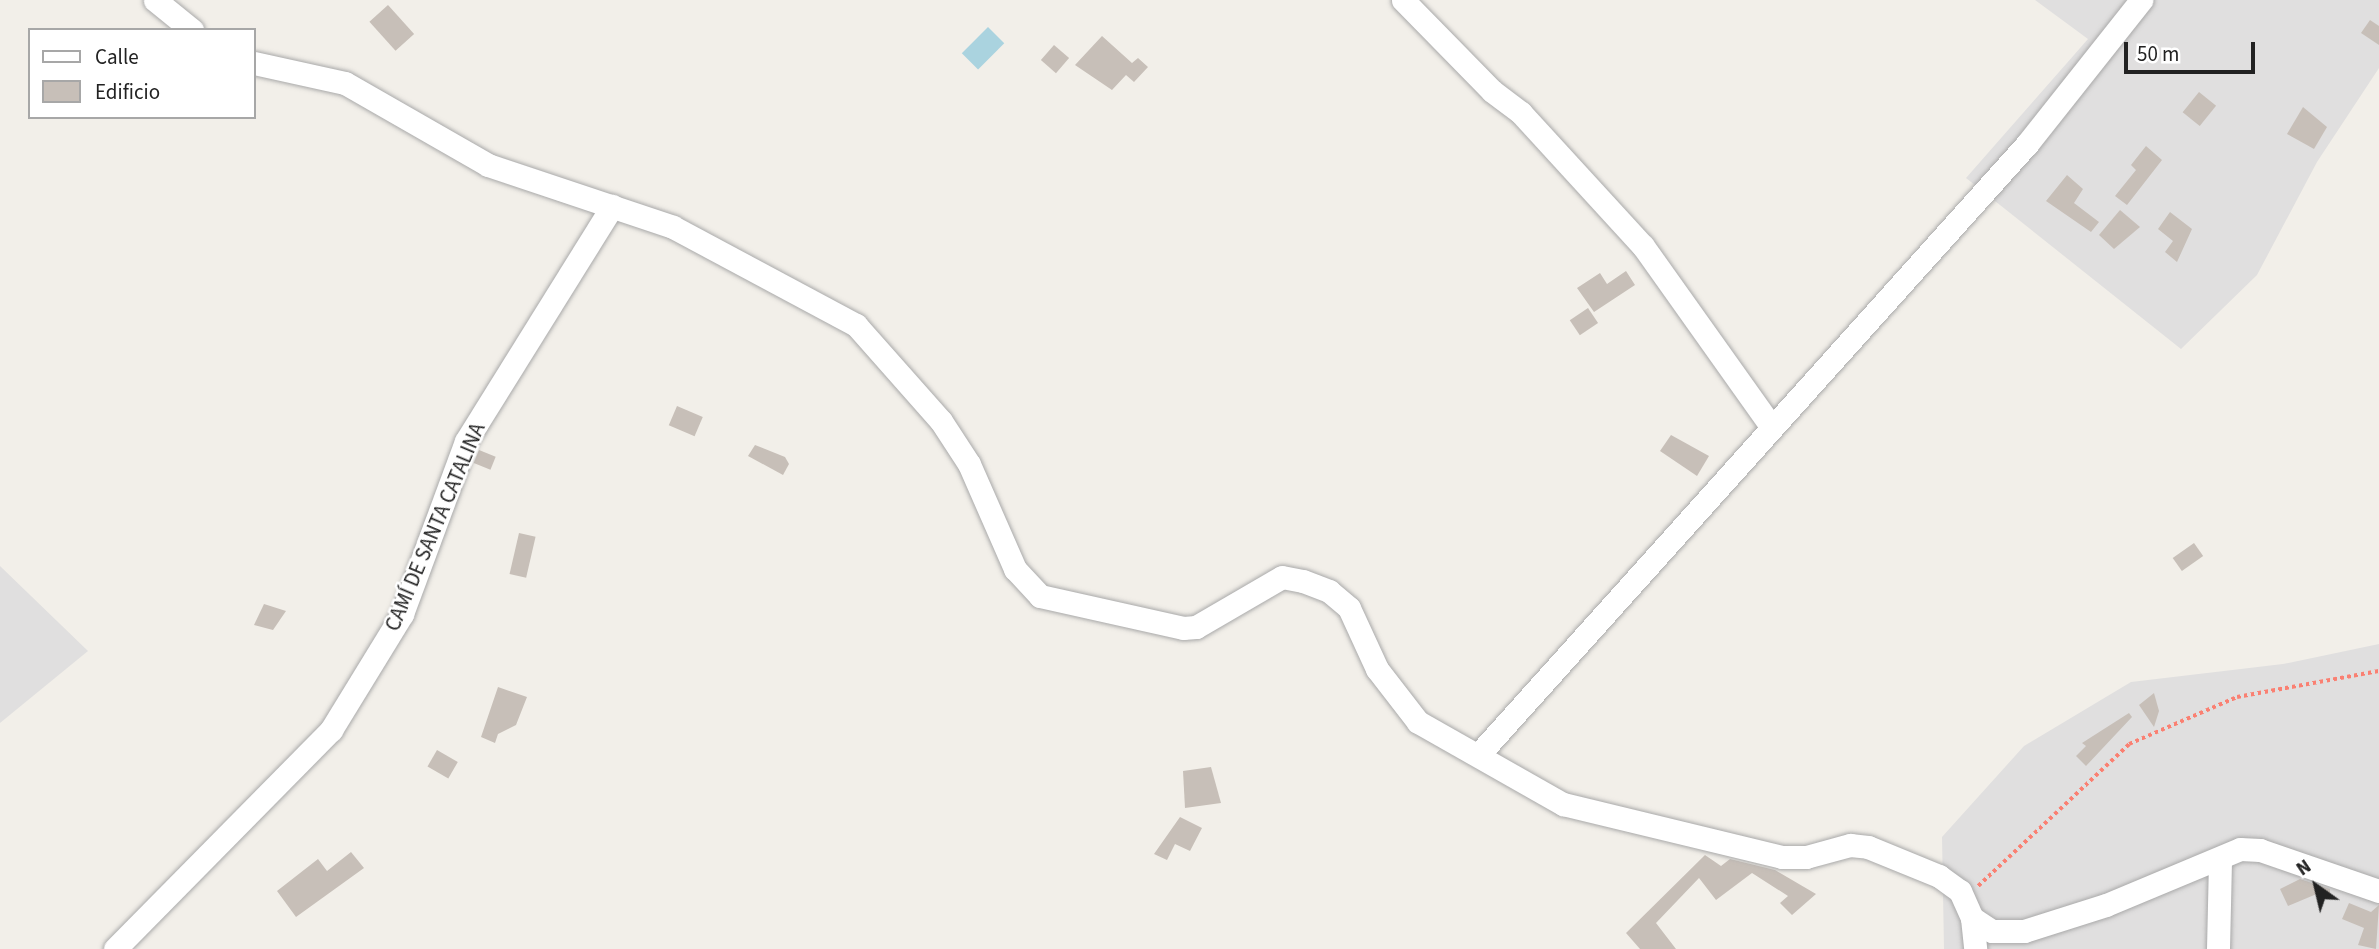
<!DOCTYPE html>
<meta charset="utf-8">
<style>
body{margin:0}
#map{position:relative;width:2379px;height:949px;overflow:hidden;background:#f2efe9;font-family:"Source Sans 3",sans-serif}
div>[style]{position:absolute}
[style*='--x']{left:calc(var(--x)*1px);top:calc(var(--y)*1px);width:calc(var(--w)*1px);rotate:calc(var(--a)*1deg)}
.residential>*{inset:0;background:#e0dfdf}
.water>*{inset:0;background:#aad3df;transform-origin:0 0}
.building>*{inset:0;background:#c7bfb8;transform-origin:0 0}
.path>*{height:3.5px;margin-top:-1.75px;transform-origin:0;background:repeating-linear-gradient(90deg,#fa8072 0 3.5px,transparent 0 7px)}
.roads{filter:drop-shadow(0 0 2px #a9a9a9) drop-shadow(0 0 2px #a9a9a9)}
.minor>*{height:23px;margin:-11.5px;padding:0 11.5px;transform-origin:11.5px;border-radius:11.5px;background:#fff}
span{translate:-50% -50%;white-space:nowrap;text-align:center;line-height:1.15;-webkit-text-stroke:5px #fff;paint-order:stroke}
.street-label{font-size:21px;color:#222}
.legend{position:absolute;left:28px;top:28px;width:228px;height:91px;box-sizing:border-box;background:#fff;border:2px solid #a7a7a7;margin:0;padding:9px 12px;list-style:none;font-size:21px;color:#222}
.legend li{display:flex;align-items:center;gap:14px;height:35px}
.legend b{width:35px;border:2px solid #a7a7a7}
.north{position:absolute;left:2281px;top:851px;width:70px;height:70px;-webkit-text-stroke:5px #fff;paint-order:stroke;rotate:326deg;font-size:19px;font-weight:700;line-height:28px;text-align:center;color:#222}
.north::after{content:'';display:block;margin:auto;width:24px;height:32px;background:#222;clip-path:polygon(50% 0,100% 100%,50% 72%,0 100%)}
.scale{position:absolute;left:2124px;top:42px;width:131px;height:32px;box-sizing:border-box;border:4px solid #222;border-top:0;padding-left:9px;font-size:21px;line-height:24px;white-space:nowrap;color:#222;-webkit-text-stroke:5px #fff;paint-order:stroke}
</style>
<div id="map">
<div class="residential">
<i style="clip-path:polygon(2035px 0,2379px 0,2379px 68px,2317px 162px,2257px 275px,2181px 349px,1966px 178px,2088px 39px)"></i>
<i style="clip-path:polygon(0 566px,88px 651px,0 723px)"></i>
<i style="clip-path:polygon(2379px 644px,2379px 949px,1944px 949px,1942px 837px,2024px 746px,2131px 682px,2283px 664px)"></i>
</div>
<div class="water">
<i style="left:988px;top:27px;width:23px;height:37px;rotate:45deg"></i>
</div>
<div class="building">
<i style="left:388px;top:5px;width:39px;height:25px;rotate:48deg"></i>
<i style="clip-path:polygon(2370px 20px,2379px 26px,2379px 45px,2361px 33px)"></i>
<i style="clip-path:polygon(1102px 36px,1132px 63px,1138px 58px,1148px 67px,1134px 82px,1126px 75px,1112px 90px,1075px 65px)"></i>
<i style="left:1054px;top:45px;width:20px;height:20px;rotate:41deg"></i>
<i style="left:2199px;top:92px;width:22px;height:26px;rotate:39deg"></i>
<i style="clip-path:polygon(2303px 107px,2327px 127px,2314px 149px,2287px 134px)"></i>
<i style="clip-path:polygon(2146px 146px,2162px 160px,2127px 205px,2115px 196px,2136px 170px,2131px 165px)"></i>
<i style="clip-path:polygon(2067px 175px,2083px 189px,2074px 203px,2099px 222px,2091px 232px,2046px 201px)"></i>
<i style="clip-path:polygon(2120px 210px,2140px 227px,2114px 249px,2099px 235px)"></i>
<i style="clip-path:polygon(2170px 212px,2192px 229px,2177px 262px,2165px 252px,2173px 241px,2158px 229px)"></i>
<i style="clip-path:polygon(1626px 271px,1635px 285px,1594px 312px,1577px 288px,1600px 273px,1607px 284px)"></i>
<i style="left:1588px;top:308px;width:18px;height:22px;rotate:56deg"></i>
<i style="left:677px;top:406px;width:28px;height:21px;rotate:23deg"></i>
<i style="clip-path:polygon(1671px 435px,1709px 456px,1697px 476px,1660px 451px)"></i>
<i style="clip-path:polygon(755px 445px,785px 457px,789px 464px,783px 475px,748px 456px)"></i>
<i style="left:479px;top:450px;width:18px;height:14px;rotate:22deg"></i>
<i style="left:519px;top:533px;width:17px;height:42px;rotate:13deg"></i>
<i style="left:2194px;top:543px;width:16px;height:26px;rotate:55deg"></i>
<i style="clip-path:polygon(264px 604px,286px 611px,273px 630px,254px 625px)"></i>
<i style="clip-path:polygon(498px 687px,527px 697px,516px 725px,498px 734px,495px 743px,481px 737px)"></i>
<i style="clip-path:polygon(2154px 693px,2159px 711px,2154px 727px,2139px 705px)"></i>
<i style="clip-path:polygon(2129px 713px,2132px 717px,2086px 766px,2076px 756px,2086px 746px,2082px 743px)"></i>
<i style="left:437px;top:750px;width:24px;height:19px;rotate:30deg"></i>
<i style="clip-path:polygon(1211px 767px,1221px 803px,1185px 808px,1183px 771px)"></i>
<i style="clip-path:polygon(1180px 817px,1202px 828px,1190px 851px,1175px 844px,1167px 860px,1154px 854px)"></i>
<i style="clip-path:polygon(351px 852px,364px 868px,296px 917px,277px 891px,318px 859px,327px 871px)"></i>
<i style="clip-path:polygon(1705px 855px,1721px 866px,1730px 859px,1775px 870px,1816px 894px,1792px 915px,1780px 903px,1788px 896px,1752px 873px,1716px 900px,1699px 878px,1656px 923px,1676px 949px,1640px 949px,1626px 933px)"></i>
<i style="clip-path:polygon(2300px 879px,2330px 889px,2330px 895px,2319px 893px,2288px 906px,2280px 889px)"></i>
<i style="clip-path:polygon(2349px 903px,2371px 912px,2379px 905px,2376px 949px,2358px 945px,2364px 928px,2342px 919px)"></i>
</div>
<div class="path">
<i style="--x:1978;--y:886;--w:207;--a:-43.2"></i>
<i style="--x:2129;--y:744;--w:118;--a:-23.5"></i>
<i style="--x:2237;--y:697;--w:144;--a:-10.4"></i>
</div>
<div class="roads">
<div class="minor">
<i style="--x:155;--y:0;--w:48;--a:39"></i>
<i style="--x:1403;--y:0;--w:127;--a:45.6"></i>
<i style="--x:1492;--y:91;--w:36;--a:37"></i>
<i style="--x:1521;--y:113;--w:180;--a:47.5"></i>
<i style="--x:1643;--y:246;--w:221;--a:54.6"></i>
<i style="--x:254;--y:63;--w:93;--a:12.4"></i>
<i style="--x:345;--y:83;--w:165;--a:29.8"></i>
<i style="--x:488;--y:165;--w:195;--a:18.5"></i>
<i style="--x:673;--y:227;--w:208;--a:28.2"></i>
<i style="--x:856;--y:325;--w:128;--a:48.5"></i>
<i style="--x:941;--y:421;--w:51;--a:56.9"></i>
<i style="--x:969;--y:464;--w:115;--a:66.3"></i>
<i style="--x:1015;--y:569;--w:37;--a:47"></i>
<i style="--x:1040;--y:596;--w:147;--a:12.6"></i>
<i style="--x:1183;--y:628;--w:13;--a:-4"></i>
<i style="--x:1196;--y:627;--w:99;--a:-30.2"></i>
<i style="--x:1282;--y:577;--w:21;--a:11"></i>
<i style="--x:1303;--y:581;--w:28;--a:21"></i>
<i style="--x:1329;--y:591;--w:26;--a:40"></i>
<i style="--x:1349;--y:608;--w:67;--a:65.3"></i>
<i style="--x:1377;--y:669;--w:67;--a:52.3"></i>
<i style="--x:1418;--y:722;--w:167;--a:29.5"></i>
<i style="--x:1563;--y:804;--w:225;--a:13.6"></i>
<i style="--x:1782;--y:857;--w:24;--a:0"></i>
<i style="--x:1806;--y:857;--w:46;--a:-15.3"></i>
<i style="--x:1850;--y:845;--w:18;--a:6"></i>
<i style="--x:1868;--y:847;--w:77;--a:22.2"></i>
<i style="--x:1939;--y:876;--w:26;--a:36"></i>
<i style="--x:1960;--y:891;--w:30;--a:66"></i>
<i style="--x:1972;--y:918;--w:31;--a:84"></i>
<i style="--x:1480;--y:753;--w:819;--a:-48.07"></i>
<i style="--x:2027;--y:144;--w:184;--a:-51.6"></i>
<i style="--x:1972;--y:918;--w:24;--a:33"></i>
<i style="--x:1992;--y:931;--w:32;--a:0"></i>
<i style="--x:2024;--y:931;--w:86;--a:-17.6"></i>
<i style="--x:2106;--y:905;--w:145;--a:-22.7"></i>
<i style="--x:2240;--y:849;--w:20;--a:3"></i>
<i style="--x:2260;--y:850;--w:126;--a:19"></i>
<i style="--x:115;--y:949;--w:308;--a:-45.4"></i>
<i style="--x:331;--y:730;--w:136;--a:-58.5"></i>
<i style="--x:402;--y:614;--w:184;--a:-69.7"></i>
<i style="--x:466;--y:441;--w:277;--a:-58.1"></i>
<i style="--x:2218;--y:949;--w:89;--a:-88.7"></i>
</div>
</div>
<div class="street-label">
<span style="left:435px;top:527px;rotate:-67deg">CAMÍ DE SANTA CATALINA</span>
</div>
<ul class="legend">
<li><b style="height:9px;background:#fff"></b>Calle</li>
<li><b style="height:19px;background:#c7bfb8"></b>Edificio</li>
</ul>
<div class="north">N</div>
<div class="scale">50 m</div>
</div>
